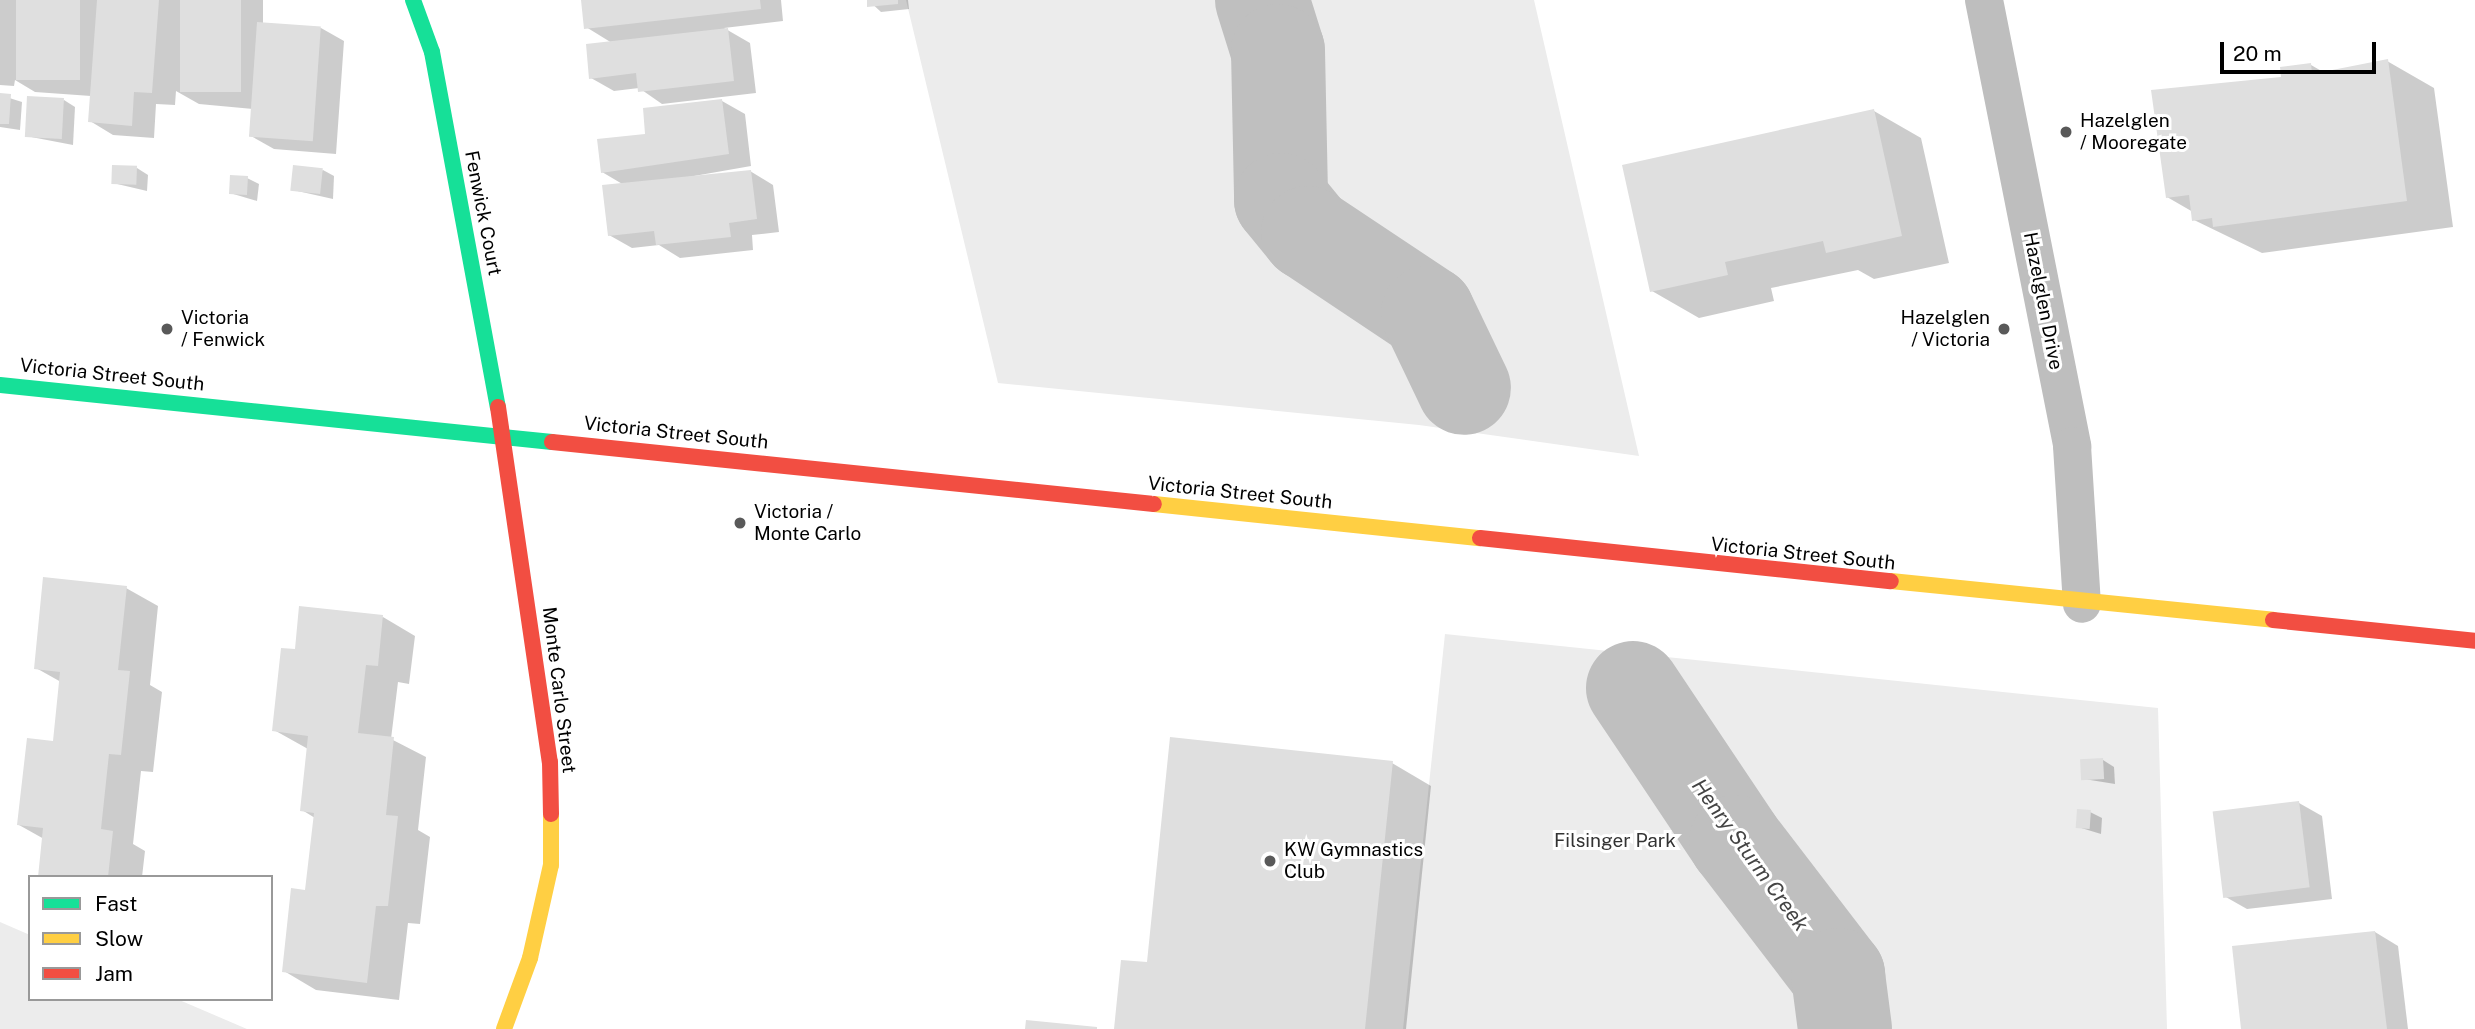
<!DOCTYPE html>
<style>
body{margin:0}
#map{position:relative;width:2475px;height:1029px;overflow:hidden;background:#fff;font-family:"Public Sans",sans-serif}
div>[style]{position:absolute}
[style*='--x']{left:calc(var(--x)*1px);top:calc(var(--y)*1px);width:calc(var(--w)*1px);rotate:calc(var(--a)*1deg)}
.green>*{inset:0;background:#ececec}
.shadow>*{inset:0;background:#0003}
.river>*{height:94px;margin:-47px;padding:0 47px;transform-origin:47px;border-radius:47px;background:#bfbfbf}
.building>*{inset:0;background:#dfdfdf;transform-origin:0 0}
.street>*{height:38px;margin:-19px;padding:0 19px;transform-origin:19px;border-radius:19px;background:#bebebe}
.fast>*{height:16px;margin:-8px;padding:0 8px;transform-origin:8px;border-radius:8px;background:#16e098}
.slow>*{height:16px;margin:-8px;padding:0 8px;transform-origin:8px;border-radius:8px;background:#ffcf43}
.jam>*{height:16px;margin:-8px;padding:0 8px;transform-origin:8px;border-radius:8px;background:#f24e42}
.dots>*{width:19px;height:19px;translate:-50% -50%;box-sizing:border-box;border:4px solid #fff;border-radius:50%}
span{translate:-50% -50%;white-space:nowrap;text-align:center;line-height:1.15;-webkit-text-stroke:6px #fff;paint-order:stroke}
.poi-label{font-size:19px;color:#000}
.left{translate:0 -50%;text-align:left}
.right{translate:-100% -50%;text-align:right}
.street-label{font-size:19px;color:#000}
.park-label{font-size:19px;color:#333}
.water-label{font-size:21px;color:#444;font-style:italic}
.legend{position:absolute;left:28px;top:875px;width:245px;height:126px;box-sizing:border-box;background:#fff;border:2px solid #999;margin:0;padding:9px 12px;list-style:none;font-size:21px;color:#000}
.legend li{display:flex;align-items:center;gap:14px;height:35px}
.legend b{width:35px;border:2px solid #999}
.scale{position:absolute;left:2220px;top:42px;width:156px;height:32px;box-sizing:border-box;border:4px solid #000;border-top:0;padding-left:9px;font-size:21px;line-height:24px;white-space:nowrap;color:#000;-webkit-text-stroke:5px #fff;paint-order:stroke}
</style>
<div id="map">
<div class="green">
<i style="clip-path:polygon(906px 0,1534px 0,1639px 456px,1419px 425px,998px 383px)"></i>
<i style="clip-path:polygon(1445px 634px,2158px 708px,2167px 1029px,1403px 1029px)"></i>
<i style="clip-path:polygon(0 922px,30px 935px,30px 999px,177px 999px,247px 1029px,0 1029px)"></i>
</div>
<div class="shadow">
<i style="clip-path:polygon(0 0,263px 0,263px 24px,321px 28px,344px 41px,336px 154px,274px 149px,251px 136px,253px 109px,199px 104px,176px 91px,175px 105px,156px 104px,154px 138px,113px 135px,90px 121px,91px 96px,35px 92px,15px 80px,14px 86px,0 85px)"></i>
<i style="clip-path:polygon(583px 0,781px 0,783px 21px,724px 28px,750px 43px,756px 93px,662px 104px,639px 88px,614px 91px,591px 78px,612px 43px,586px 27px)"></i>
<i style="clip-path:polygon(868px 0,908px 0,909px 9px,881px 12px)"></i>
<i style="clip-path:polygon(2387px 61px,2434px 88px,2453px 227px,2262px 253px,2194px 220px,2193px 212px,2167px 197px,2283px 79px,2311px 65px,2325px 73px)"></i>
<i style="clip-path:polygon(0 95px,22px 102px,20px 130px,0 127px)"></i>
<i style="clip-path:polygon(64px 100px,75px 107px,73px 145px,26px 136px)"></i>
<i style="clip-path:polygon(722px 101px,745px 114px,751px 166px,677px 179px,750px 171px,773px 185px,779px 232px,752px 235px,753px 250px,680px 258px,659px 245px,632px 248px,609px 235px,624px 185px,602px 172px,647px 135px)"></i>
<i style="clip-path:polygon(1874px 111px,1921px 138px,1949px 263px,1874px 279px,1858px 270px,1771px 288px,1774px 301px,1699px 318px,1652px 291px)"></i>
<i style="clip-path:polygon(137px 168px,148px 175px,147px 191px,113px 183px)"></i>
<i style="clip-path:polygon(323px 170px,334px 176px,333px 199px,293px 190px)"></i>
<i style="clip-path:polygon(247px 178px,259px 184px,257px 201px,230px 193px)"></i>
<i style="clip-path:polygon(126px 588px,158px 606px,150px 685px,162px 692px,153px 772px,141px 771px,133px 844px,145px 851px,142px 877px,40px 877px,44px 839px,19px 825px,54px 743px,61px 682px,36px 668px)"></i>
<i style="clip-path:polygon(383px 617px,415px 636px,409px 684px,398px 682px,391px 739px,426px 757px,418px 830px,430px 837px,420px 924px,408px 923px,399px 1000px,316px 990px,284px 971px,307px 891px,315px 818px,302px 810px,308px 749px,274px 730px,296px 651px)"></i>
<i style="clip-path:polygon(2103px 760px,2114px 767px,2115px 784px,2084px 779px)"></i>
<i style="clip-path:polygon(1392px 763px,1431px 786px,1406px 1029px,1116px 1029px,1149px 964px)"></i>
<i style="clip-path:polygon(2299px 803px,2322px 816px,2332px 899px,2247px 909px,2224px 896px)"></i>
<i style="clip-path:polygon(2090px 812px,2102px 818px,2101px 834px,2078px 827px)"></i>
<i style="clip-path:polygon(2375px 932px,2398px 946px,2408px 1029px,2243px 1029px)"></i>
</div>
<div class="river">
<i style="--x:1262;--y:0;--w:53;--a:72.6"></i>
<i style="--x:1278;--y:51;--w:149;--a:88.8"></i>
<i style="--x:1281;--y:200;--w:43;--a:50.7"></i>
<i style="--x:1308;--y:233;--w:144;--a:33.7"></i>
<i style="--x:1428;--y:313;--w:83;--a:64.4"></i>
<i style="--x:1633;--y:688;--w:185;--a:56.2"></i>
<i style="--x:1736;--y:842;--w:168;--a:52.5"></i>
<i style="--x:1838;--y:975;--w:54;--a:82.6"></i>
</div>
<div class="building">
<i style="left:16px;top:0;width:64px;height:80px"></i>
<i style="clip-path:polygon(97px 0,159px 0,152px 93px,134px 92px,132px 126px,88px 122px)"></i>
<i style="left:180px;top:0;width:61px;height:92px"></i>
<i style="clip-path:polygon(581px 0,760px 0,761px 9px,584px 29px)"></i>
<i style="clip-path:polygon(867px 0,898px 0,898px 4px,867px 7px)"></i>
<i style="left:257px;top:22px;width:64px;height:115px;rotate:4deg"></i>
<i style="clip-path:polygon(728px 28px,734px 81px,638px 92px,636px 73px,589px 79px,586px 44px)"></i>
<i style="clip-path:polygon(2388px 59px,2407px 201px,2213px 227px,2212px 218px,2192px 221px,2189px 195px,2166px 198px,2151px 90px,2281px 77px,2280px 67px,2311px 63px,2312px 74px)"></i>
<i style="clip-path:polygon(0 93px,11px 94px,9px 124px,0 124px)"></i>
<i style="left:27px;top:96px;width:37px;height:41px;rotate:3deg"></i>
<i style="clip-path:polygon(722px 99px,729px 154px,601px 173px,597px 139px,645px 134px,643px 108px)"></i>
<i style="clip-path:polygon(1874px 109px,1902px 236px,1826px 253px,1823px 241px,1725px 262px,1728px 275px,1650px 292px,1622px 165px)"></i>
<i style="left:112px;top:165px;width:25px;height:19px;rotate:2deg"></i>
<i style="left:293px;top:165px;width:30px;height:26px;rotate:6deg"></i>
<i style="clip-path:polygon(751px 170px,757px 219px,729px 223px,731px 237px,656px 245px,654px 231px,608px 236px,602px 185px)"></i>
<i style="left:230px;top:175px;width:18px;height:19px;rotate:3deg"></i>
<i style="clip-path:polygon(43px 577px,127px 586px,118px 670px,130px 671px,121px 755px,109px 754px,101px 829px,113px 831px,108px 877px,38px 877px,43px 828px,17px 825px,27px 738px,53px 741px,60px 672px,34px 669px)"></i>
<i style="clip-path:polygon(299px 606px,383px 615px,378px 666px,366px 665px,358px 733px,394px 737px,386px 815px,398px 816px,388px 906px,376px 906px,367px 983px,282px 972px,291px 888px,305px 890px,314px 813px,300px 811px,308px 736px,272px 731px,281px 648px,295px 649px)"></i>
<i style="clip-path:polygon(1170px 737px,1393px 761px,1365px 1029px,1114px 1029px,1121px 960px,1147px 962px)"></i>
<i style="left:2103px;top:758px;width:21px;height:23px;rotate:87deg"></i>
<i style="left:2299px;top:801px;width:87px;height:87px;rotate:83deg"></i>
<i style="left:2077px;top:809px;width:14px;height:19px;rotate:4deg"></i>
<i style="clip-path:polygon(2375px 931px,2387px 1029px,2241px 1029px,2232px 946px)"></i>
<i style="clip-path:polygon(1026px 1020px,1097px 1027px,1097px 1029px,1025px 1029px)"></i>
</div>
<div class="street">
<i style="--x:1984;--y:0;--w:455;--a:78.8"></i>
<i style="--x:2072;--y:446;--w:158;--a:86.4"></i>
</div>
<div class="fast">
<i style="--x:413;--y:0;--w:55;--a:69.9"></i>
<i style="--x:432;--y:52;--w:361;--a:79.5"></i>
<i style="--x:0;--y:385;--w:555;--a:5.9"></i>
</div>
<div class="slow">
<i style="--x:1154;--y:504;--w:328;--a:6"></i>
<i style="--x:1891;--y:581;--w:384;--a:5.8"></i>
<i style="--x:504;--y:1029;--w:76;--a:-69.9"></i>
<i style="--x:530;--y:958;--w:95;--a:-77.3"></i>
<i style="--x:551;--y:865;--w:51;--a:-90"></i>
</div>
<div class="jam">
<i style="--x:498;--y:407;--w:359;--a:81.7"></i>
<i style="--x:550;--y:762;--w:52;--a:88.9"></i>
<i style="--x:552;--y:442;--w:605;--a:5.88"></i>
<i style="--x:1480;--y:538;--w:413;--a:6"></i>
<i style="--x:2273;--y:620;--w:203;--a:5.9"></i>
</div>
<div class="dots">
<i style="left:2066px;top:132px;background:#595959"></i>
<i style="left:167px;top:329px;background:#595959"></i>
<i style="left:2004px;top:329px;background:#595959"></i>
<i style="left:740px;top:523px;background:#595959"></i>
<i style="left:1270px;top:861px;background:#595959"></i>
</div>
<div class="poi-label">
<span class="left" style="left:2080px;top:132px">Hazelglen<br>/ Mooregate</span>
<span class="left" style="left:181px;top:329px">Victoria<br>/ Fenwick</span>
<span class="right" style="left:1990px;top:329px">Hazelglen<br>/ Victoria</span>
<span class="left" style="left:754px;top:523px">Victoria /<br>Monte Carlo</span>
<span class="left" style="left:1284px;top:861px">KW Gymnastics<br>Club</span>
</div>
<div class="street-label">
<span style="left:483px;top:213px;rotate:79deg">Fenwick Court</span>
<span style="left:2043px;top:301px;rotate:79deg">Hazelglen Drive</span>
<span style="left:112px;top:375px;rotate:6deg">Victoria Street South</span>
<span style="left:676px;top:433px;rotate:6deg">Victoria Street South</span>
<span style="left:1240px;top:493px;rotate:6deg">Victoria Street South</span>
<span style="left:1803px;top:554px;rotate:6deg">Victoria Street South</span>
<span style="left:559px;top:690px;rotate:83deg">Monte Carlo Street</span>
</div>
<div class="park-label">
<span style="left:1615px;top:841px">Filsinger Park</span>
</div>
<div class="water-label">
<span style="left:1750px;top:855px;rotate:54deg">Henry Sturm Creek</span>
</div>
<ul class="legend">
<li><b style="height:9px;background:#16e098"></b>Fast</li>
<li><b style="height:9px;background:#ffcf43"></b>Slow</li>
<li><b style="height:9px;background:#f24e42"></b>Jam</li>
</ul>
<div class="scale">20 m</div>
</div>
